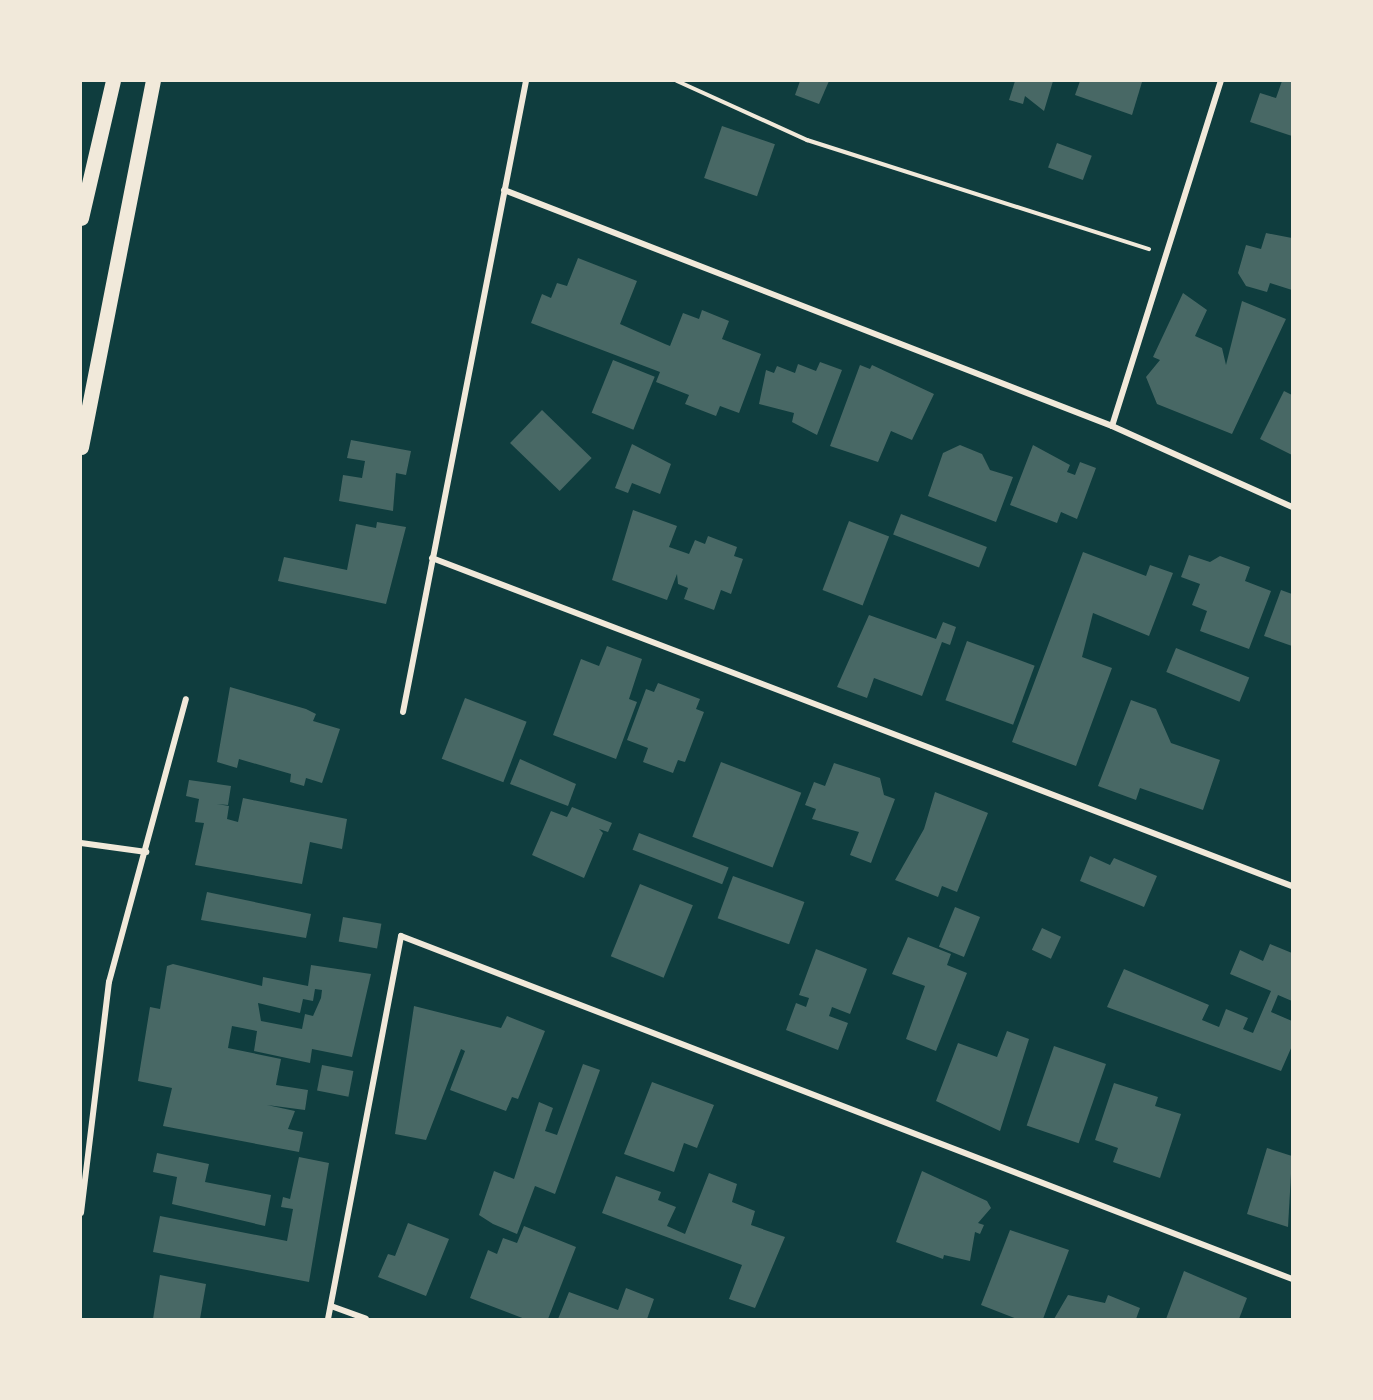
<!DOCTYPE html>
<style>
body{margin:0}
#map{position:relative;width:1373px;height:1400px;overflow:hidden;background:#0f3d3e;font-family:Arial,sans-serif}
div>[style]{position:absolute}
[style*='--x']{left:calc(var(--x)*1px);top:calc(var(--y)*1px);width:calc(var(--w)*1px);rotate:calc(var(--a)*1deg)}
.building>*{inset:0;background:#486865;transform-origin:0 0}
.path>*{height:4px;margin:-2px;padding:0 2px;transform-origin:2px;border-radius:2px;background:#f1e9da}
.minor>*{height:6px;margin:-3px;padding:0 3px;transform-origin:3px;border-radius:3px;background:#f1e9da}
.primary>*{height:15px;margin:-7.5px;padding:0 7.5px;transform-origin:7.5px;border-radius:7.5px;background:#f1e9da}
span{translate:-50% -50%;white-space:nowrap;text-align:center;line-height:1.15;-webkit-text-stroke:5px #f1e9da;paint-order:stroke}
.frame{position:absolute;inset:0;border:82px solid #f1e9da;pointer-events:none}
</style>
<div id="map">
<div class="building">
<i style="clip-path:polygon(800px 81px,829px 81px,819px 104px,795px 95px)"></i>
<i style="clip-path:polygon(1015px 81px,1053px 81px,1044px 111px,1025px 96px,1023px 104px,1009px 100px)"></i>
<i style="clip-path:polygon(1080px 81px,1142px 82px,1132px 115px,1075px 95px)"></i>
<i style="clip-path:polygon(1282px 81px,1292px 81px,1292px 136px,1250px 122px,1260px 93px,1276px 98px)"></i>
<i style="left:722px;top:126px;width:56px;height:55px;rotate:19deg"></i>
<i style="left:1057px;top:143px;width:37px;height:26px;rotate:20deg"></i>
<i style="clip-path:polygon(1266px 233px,1292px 238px,1292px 290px,1270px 283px,1267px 292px,1246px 286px,1238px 273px,1246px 245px,1261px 249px)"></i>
<i style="clip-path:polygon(578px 258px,637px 281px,620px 324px,665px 344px,670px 346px,683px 313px,699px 319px,702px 310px,729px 321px,722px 339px,761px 354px,739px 413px,720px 406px,716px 416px,685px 404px,689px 395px,656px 382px,660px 372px,531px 323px,542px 294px,551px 298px,557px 283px,567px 286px)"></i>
<i style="clip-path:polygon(1183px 293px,1207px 310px,1195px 336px,1222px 348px,1226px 365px,1242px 301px,1286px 319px,1232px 434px,1157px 404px,1146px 377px,1160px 360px,1153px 357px)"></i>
<i style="left:613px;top:360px;width:45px;height:57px;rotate:22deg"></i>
<i style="clip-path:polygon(820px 362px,842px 370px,817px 435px,792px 422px,794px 413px,759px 404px,766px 370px,774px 373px,777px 366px,795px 373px,798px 364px,816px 371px)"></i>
<i style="clip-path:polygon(860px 365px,870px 369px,872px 365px,934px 394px,912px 440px,891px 431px,878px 462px,830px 446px)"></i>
<i style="clip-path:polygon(1284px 391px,1292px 395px,1292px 455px,1260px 439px)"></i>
<i style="left:542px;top:410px;width:69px;height:46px;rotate:44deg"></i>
<i style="clip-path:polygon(351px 440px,411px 451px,406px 475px,396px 473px,393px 511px,339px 501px,343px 475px,362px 478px,365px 461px,347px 458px)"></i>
<i style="clip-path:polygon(632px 444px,671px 464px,660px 494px,632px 483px,628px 493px,615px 488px)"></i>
<i style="clip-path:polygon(960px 445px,982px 454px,990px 470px,1013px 477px,996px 522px,928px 496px,943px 453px)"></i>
<i style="clip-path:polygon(1033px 445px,1070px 465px,1067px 472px,1075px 475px,1080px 462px,1096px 468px,1077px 519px,1061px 512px,1057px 523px,1010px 505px)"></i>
<i style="clip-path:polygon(633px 510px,677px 526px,669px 547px,689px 554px,695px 540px,705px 544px,708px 536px,737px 547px,734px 556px,743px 559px,731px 594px,721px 590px,714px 610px,684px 599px,688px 588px,678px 584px,677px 574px,667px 600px,612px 580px)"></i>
<i style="left:901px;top:514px;width:92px;height:22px;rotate:21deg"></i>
<i style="left:849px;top:521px;width:43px;height:74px;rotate:21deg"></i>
<i style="clip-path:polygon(377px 522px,406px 527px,386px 604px,278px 581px,284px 557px,347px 570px,356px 524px,376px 528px)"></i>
<i style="clip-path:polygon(1083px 552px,1146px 576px,1150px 565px,1173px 573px,1149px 636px,1093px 613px,1082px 657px,1112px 668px,1076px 766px,1012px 742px)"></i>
<i style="clip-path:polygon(1189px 555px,1210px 562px,1220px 556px,1250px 567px,1245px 581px,1271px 591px,1249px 649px,1200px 631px,1207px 611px,1192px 605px,1200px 584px,1181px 577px)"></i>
<i style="clip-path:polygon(1281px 590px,1292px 594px,1292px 646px,1264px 636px)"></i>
<i style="clip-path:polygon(869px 615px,936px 639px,943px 622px,956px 627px,950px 645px,942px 642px,922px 696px,874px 678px,867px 698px,837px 687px)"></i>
<i style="left:967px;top:641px;width:72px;height:63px;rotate:20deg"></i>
<i style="clip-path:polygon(607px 646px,642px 659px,629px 699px,637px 702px,616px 759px,553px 735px,581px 659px,599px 666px)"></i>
<i style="left:1176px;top:648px;width:79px;height:26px;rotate:22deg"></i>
<i style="clip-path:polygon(658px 683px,700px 699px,696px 709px,704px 712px,685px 762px,678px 760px,673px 773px,643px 762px,648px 748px,627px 740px,646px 689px,654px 692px)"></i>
<i style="clip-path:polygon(230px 687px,306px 709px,316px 714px,313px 721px,340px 729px,322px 783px,306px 778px,304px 786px,290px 782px,291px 774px,239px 759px,237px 768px,217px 762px)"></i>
<i style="left:465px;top:698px;width:66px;height:65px;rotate:21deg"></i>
<i style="clip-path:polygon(1131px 700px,1156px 709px,1171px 743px,1220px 760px,1203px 810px,1140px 788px,1136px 800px,1098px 786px)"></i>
<i style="clip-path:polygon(520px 759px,576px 784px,568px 806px,510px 784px)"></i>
<i style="left:721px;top:762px;width:86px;height:80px;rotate:21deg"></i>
<i style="clip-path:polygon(834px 763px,880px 778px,884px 795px,895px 799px,871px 863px,850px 855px,859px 832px,812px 819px,816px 809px,805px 805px,814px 782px,825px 786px)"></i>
<i style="clip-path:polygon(189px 780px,231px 786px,228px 805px,217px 804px,229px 806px,227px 819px,238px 822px,243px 798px,347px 819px,342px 849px,310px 842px,302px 884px,195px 865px,204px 823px,195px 822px,199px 799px,186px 796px)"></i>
<i style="clip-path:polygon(935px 792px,988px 813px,957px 892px,942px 886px,938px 897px,895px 880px,924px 829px)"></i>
<i style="clip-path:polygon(572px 807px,612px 823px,608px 832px,599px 829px,603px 833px,584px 878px,532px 855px,551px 811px,567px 817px)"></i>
<i style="left:639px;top:833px;width:96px;height:18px;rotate:21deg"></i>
<i style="clip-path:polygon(1090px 856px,1110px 865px,1114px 858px,1157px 876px,1144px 907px,1080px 881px)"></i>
<i style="left:733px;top:876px;width:76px;height:45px;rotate:20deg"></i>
<i style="left:640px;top:884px;width:57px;height:78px;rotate:22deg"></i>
<i style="clip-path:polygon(207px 892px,311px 914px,306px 938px,201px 920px)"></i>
<i style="left:955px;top:907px;width:27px;height:43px;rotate:22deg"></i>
<i style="left:343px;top:917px;width:39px;height:25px;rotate:10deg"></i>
<i style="left:1042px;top:928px;width:21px;height:24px;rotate:25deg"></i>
<i style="clip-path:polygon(908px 937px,951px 954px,947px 965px,967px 973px,936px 1051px,906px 1039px,925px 986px,892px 974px)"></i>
<i style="clip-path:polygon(1270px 944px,1292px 953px,1292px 1001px,1278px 995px,1271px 1012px,1292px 1021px,1292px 1046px,1281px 1071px,1107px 1007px,1124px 969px,1209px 1005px,1202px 1020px,1219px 1027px,1226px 1009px,1248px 1018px,1243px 1029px,1253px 1033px,1271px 991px,1230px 974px,1240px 950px,1263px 961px)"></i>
<i style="clip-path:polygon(816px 949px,867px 969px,850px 1014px,832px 1007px,829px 1016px,848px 1023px,838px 1050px,786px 1030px,796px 1003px,806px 1007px,809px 998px,799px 995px)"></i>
<i style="clip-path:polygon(evenodd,173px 964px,262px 986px,263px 977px,308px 986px,311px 965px,371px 974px,352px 1057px,312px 1049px,310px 1063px,254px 1051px,257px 1031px,232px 1026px,228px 1048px,281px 1059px,276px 1085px,308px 1090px,305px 1110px,267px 1105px,295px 1111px,288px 1129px,303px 1132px,299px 1152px,163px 1126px,172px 1088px,138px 1081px,150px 1007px,160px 1009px,167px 966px,173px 964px,315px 989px,322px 990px,321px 998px,313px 1016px,305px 1014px,302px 1029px,261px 1021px,258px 1003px,300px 1013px,303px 999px,313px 1001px,315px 989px)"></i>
<i style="clip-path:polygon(414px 1006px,501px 1028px,507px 1016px,545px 1031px,518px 1099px,512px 1097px,506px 1111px,450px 1090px,465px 1051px,461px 1049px,426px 1140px,395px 1134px)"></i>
<i style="clip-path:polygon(1007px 1031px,1029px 1039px,1000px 1131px,936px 1101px,958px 1043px,997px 1057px)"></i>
<i style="left:1054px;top:1046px;width:55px;height:84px;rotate:19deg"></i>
<i style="clip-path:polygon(583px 1064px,600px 1070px,555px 1194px,535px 1186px,517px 1234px,493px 1224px,479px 1215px,494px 1171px,514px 1179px,539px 1102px,553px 1108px,545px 1131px,557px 1135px)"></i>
<i style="left:322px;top:1065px;width:32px;height:26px;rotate:11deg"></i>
<i style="clip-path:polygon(652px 1082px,714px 1105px,697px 1148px,684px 1143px,674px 1172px,624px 1154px)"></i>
<i style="clip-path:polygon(1114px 1083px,1158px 1097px,1155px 1106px,1181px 1114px,1160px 1178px,1113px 1162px,1118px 1148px,1095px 1140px)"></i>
<i style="clip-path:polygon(1267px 1148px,1292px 1156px,1288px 1227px,1247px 1214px)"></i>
<i style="clip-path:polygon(157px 1153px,209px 1164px,205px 1182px,271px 1195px,265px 1226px,172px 1204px,177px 1177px,153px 1172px)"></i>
<i style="clip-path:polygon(299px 1157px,329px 1163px,309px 1282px,153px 1252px,160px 1216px,287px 1241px,293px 1209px,281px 1207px,283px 1197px,290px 1199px)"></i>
<i style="clip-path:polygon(922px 1171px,987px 1201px,991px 1208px,978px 1223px,984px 1225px,980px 1234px,975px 1232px,970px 1261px,944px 1255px,943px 1259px,896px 1242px)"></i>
<i style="clip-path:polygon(709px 1173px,737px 1184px,732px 1202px,755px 1211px,751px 1225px,785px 1237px,755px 1308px,729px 1299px,742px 1265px,602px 1213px,616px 1176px,661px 1192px,658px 1200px,676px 1207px,667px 1226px,685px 1234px)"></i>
<i style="clip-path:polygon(408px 1223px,449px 1239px,426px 1296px,378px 1277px,388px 1254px,395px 1256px)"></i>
<i style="clip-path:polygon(524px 1226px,576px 1247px,548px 1319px,525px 1319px,470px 1298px,488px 1250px,497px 1254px,503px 1238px,517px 1243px)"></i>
<i style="clip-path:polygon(1010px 1230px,1069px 1250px,1043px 1319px,1017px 1319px,981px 1305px)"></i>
<i style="clip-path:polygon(1184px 1271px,1247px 1298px,1239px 1319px,1166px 1319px)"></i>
<i style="clip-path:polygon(160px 1275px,206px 1284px,200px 1319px,153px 1319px)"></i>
<i style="clip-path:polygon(626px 1288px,654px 1299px,647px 1319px,558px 1319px,569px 1292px,618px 1310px)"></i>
<i style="clip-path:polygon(1068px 1295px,1105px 1303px,1108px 1295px,1140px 1308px,1136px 1319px,1054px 1319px)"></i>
</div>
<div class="path">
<i style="--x:677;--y:81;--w:143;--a:24.4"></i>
<i style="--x:807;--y:140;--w:359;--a:17.7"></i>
</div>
<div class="minor">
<i style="--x:504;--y:190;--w:652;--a:21.21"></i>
<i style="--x:1112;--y:426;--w:197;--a:24.2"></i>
<i style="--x:1112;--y:426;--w:362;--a:-72.5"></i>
<i style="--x:432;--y:558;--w:920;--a:20.88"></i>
<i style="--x:403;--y:712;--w:643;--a:-78.97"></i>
<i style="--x:81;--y:843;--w:66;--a:7.9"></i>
<i style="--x:81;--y:1213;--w:233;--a:-83.1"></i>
<i style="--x:109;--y:982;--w:293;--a:-74.8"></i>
<i style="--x:331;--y:1306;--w:37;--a:20"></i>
<i style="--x:328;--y:1319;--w:390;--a:-79.2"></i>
<i style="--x:401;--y:936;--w:955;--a:21.05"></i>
</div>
<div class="primary">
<i style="--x:81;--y:218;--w:141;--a:-76.9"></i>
<i style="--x:81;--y:447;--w:373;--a:-78.9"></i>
</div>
<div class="frame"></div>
</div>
